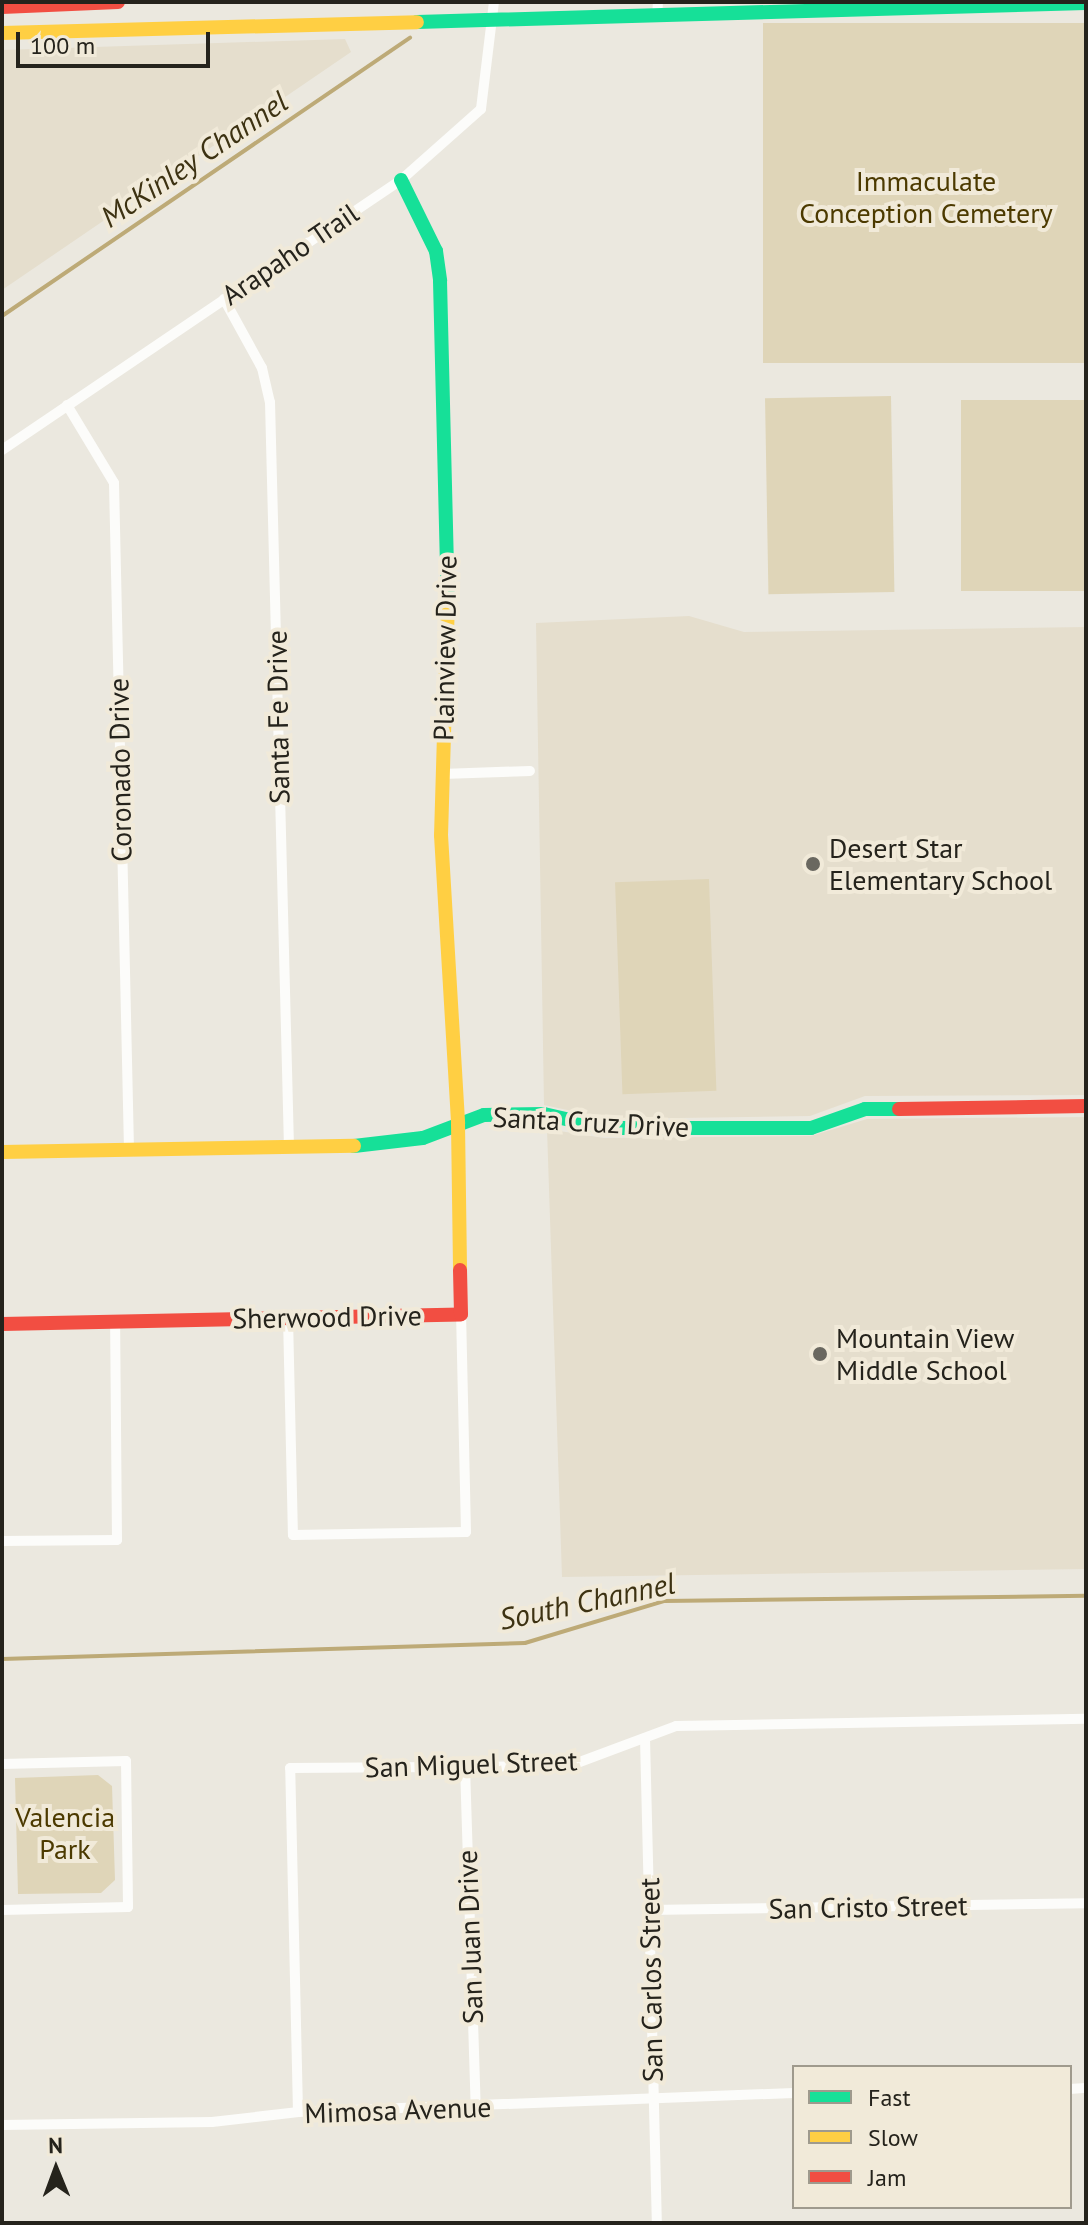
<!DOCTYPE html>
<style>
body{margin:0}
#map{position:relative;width:1088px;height:2225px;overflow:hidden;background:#ebe8df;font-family:"PT Sans",sans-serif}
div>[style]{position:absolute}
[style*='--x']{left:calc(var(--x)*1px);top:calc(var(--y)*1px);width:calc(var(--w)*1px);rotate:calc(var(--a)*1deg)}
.built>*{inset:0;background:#e5decd}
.green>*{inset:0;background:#dfd5b8;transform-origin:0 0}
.stream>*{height:4px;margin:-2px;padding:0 2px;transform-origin:2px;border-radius:2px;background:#bdaa77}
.street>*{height:10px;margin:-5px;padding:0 5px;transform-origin:5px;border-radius:5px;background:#fcfcfa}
.fast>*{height:14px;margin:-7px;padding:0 7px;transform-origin:7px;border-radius:7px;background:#16e098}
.slow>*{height:14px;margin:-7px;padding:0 7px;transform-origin:7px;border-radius:7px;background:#ffcf43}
.jam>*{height:14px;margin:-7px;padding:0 7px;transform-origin:7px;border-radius:7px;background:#f24e42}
.dots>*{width:22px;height:22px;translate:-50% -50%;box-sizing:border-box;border:4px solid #f1ead9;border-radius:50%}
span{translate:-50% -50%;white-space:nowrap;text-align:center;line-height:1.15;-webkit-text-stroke:8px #f1ead9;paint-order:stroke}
.park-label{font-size:28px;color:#4c3a00}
.street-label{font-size:28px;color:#25231c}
.poi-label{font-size:28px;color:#25231c}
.left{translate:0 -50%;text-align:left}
.water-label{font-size:30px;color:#3d3212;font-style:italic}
.frame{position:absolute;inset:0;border:4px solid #25231c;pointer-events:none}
.legend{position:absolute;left:792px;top:2065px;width:280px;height:144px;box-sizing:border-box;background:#f1ead9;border:2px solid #9f9a8d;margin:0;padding:10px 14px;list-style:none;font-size:24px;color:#25231c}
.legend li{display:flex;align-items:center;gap:16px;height:40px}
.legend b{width:40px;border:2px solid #9f9a8d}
.north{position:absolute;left:16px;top:2129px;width:80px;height:80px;-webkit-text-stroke:6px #f1ead9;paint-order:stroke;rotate:359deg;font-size:22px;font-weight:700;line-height:32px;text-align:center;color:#25231c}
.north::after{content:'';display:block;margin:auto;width:28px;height:36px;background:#25231c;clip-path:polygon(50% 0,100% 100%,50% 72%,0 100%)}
.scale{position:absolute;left:16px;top:32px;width:194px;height:36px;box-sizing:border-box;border:4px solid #25231c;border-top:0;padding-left:10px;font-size:24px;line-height:28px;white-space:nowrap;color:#25231c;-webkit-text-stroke:6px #f1ead9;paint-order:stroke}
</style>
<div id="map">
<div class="built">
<i style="clip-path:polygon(345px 39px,351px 52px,2px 290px,2px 50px)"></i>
<i style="clip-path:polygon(689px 616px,744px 632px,1086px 627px,1086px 1095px,865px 1096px,810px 1116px,609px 1119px,544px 1105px,536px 623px)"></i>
<i style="clip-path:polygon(1086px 1117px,1086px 1569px,562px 1577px,547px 1129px,604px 1138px,811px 1136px,867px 1119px)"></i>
</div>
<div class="green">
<i style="left:1086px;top:23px;width:340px;height:323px;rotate:90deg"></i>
<i style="left:891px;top:396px;width:196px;height:126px;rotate:89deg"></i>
<i style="left:1086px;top:400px;width:191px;height:125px;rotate:90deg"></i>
<i style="left:709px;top:879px;width:212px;height:94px;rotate:88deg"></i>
<i style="clip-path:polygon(98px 1775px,112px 1786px,115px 1880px,101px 1893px,18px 1894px,15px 1778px)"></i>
</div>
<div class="stream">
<i style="--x:2;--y:316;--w:494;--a:-34.3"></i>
<i style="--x:2;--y:1659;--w:523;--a:-1.75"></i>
<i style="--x:525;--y:1643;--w:145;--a:-16.8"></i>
<i style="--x:664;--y:1601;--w:422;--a:-0.7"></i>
</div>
<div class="street">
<i style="--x:657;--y:16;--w:14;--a:-86"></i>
<i style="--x:224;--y:299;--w:79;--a:61.2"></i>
<i style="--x:262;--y:368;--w:35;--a:77"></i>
<i style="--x:270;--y:402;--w:745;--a:88.54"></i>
<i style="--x:67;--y:405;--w:91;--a:58.9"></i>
<i style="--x:114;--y:483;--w:666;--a:88.71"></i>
<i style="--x:2;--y:450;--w:482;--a:-34.1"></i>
<i style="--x:401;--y:180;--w:107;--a:-41.6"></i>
<i style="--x:481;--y:109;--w:108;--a:-83.1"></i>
<i style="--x:442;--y:774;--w:88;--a:-2"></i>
<i style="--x:288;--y:1317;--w:218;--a:88.7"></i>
<i style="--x:293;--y:1535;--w:173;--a:-1"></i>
<i style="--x:466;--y:1532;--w:218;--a:-91.3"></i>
<i style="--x:2;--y:1541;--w:115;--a:-0.5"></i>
<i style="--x:117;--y:1540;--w:219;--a:-90.5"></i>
<i style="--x:645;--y:1738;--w:485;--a:88.6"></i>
<i style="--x:2;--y:1764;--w:124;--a:-1.4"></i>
<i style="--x:126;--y:1761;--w:146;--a:89.2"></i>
<i style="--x:128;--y:1907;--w:126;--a:178.6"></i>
<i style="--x:465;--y:1766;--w:342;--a:88.2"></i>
<i style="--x:649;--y:1910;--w:437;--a:-0.9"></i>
<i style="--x:1070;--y:2089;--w:16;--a:-4"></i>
<i style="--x:298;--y:2112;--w:344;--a:-91.3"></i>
<i style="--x:290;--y:1768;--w:279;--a:-0.4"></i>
<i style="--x:569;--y:1766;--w:114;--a:-20.5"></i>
<i style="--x:676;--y:1726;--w:410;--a:-1"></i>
<i style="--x:2;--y:2125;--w:210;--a:-0.8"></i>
<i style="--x:212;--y:2122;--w:87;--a:-6.6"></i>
<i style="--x:298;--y:2112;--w:496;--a:-2.2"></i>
</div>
<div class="fast">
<i style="--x:417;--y:22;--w:669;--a:-1.63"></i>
<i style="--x:401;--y:180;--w:79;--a:63.8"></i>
<i style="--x:436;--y:251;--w:30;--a:82"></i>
<i style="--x:440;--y:281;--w:319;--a:88.6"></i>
<i style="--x:354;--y:1146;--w:69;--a:-6.6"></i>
<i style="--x:423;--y:1138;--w:65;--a:-20.7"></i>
<i style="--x:484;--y:1115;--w:60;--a:-1"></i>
<i style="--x:544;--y:1114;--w:63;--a:12.9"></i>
<i style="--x:605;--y:1128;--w:206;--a:0"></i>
<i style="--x:811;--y:1128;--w:57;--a:-19.4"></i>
<i style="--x:865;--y:1109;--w:34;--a:0"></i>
</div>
<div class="slow">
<i style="--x:2;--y:33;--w:415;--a:-1.5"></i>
<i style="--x:448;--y:600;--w:235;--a:91.7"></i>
<i style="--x:441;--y:835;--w:289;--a:86.6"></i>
<i style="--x:458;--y:1124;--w:146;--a:89.2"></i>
<i style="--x:2;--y:1152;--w:352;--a:-1"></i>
</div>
<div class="jam">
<i style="--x:2;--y:7;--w:116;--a:-2.5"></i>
<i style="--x:899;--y:1109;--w:187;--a:-0.9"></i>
<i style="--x:2;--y:1324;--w:459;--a:-1.2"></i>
<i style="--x:461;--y:1314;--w:44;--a:-91.3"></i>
</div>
<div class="dots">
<i style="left:813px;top:864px;background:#6a6860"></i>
<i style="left:820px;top:1354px;background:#6a6860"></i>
</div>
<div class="park-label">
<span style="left:926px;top:197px">Immaculate<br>Conception Cemetery</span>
<span style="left:65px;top:1833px">Valencia<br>Park</span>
</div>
<div class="street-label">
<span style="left:290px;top:254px;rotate:-34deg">Arapaho Trail</span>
<span style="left:445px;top:648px;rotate:-89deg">Plainview Drive</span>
<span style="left:278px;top:717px;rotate:-91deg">Santa Fe Drive</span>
<span style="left:120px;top:770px;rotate:-91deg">Coronado Drive</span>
<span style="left:591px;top:1122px;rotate:3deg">Santa Cruz Drive</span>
<span style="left:327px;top:1317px;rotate:-1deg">Sherwood Drive</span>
<span style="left:471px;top:1764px;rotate:-2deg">San Miguel Street</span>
<span style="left:868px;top:1907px;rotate:-1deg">San Cristo Street</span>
<span style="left:470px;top:1937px;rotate:-92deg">San Juan Drive</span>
<span style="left:651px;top:1980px;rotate:-91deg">San Carlos Street</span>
<span style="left:398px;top:2110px;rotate:-2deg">Mimosa Avenue</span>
</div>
<div class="poi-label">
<span class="left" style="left:829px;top:864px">Desert Star<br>Elementary School</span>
<span class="left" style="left:836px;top:1354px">Mountain View<br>Middle School</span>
</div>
<div class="water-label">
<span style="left:194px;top:159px;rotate:-34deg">McKinley Channel</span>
<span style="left:587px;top:1601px;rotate:-12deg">South Channel</span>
</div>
<div class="frame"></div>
<ul class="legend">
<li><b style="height:10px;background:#16e098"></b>Fast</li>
<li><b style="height:10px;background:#ffcf43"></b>Slow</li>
<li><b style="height:10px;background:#f24e42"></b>Jam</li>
</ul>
<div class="north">N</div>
<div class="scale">100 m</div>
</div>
